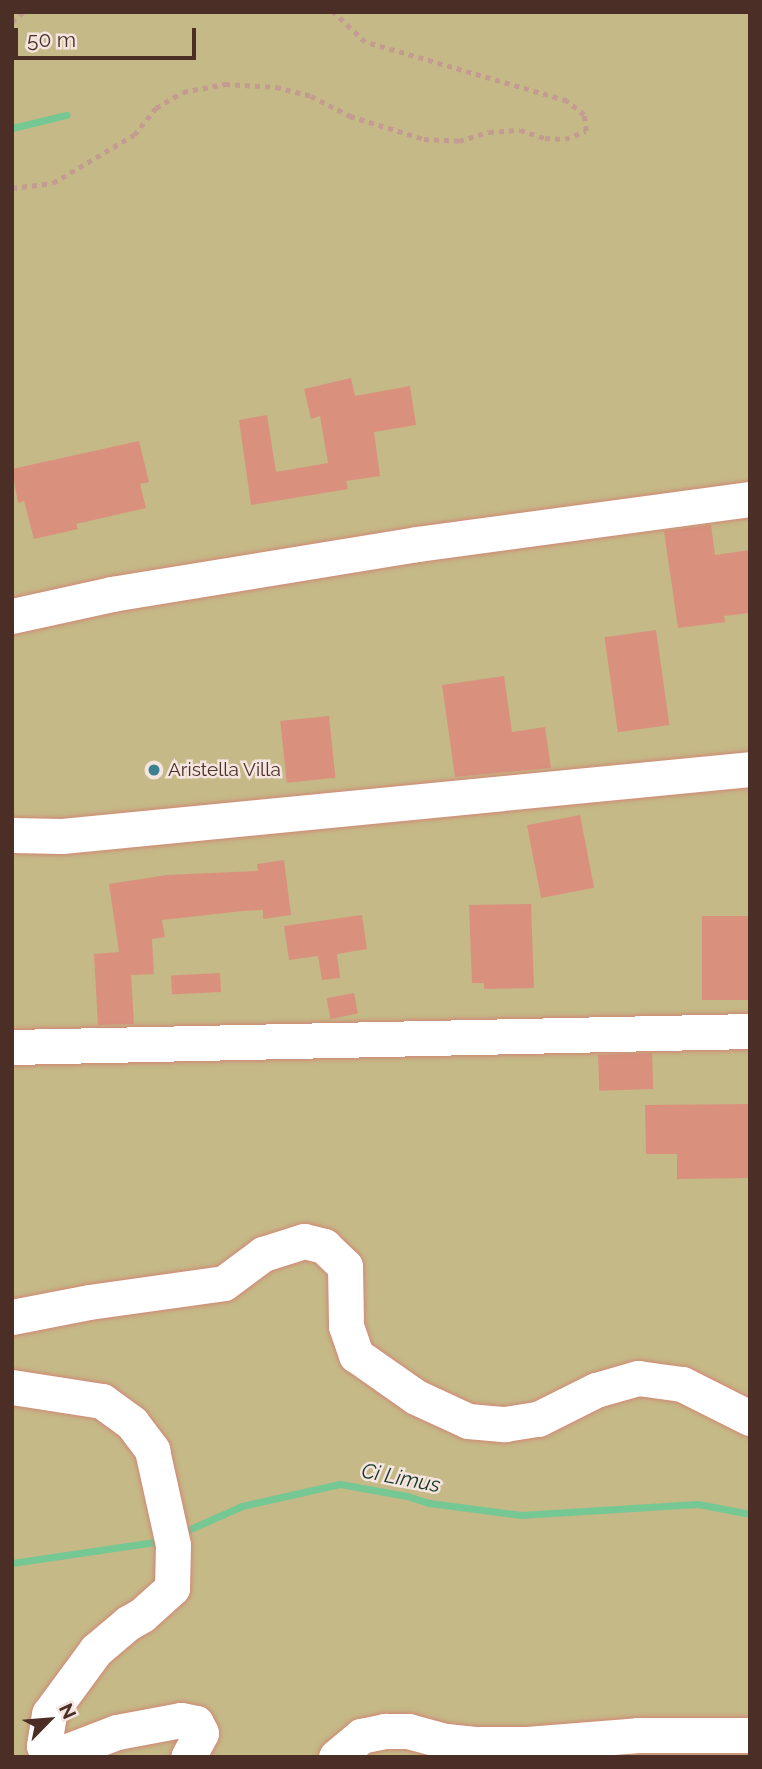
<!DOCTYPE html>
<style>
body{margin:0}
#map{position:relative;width:762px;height:1769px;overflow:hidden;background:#fed0c4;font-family:Raleway,sans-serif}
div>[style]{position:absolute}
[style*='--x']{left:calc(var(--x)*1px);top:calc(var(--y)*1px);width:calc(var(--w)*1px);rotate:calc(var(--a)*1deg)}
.green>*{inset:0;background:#c5b987;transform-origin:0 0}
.stream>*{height:7px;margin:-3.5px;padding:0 3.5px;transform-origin:3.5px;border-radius:3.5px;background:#75c794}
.building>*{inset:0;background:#d9917e;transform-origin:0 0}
.path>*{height:4.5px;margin-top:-2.25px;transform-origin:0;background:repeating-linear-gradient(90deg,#c39b90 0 5px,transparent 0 10px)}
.roads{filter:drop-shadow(0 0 2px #cf8875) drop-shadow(0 0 2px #cf8875)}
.minor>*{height:35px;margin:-17.5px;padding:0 17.5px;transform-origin:17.5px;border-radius:17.5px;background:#fff}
.dots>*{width:19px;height:19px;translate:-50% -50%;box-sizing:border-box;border:4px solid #f5e5e1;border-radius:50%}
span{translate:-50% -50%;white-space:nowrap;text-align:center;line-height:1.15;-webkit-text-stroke:5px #f5e5e1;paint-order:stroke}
.poi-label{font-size:19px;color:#4b2e26}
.left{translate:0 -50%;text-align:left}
.water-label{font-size:21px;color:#143823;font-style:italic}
.frame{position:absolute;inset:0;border:14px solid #4b2e26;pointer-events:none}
.north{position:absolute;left:14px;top:1685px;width:70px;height:70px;-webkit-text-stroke:5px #f5e5e1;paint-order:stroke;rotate:65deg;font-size:19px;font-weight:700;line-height:28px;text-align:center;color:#4b2e26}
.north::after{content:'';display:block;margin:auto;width:24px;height:32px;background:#4b2e26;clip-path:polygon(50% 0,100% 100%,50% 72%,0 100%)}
.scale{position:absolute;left:14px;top:28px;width:182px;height:32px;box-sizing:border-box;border:4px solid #4b2e26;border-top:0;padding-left:9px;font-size:21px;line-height:24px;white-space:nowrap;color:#4b2e26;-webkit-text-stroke:5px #f5e5e1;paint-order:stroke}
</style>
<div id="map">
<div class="green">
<i style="left:12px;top:12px;width:738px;height:1745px"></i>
</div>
<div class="stream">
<i style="--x:12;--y:128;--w:56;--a:-13.5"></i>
<i style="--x:179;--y:1534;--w:69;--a:-24"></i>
<i style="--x:242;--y:1506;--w:100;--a:-12.7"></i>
<i style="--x:340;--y:1484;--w:68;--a:10.2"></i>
<i style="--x:407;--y:1496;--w:23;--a:18"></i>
<i style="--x:429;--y:1503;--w:93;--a:7.4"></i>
<i style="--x:521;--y:1515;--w:177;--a:-3.6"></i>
<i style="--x:698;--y:1504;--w:53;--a:10.9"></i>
<i style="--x:12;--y:1563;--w:151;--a:-8.4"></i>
</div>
<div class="building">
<i style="clip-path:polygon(351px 378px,355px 396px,410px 386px,416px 425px,374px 432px,380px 476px,346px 481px,348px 489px,251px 505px,239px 420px,267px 415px,276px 472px,328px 463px,320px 416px,311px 419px,304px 389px)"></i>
<i style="clip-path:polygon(139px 441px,149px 482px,140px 484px,146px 508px,76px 524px,78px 529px,34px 539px,24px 501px,18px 503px,12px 469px)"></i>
<i style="clip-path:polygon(711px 525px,715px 555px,750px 550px,750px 613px,724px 616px,725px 622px,678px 628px,664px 531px)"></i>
<i style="left:656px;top:630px;width:96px;height:52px;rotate:82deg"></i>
<i style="clip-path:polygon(504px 676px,512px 732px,545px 727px,551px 768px,455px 777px,442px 685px)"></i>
<i style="left:329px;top:716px;width:62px;height:49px;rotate:84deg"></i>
<i style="left:580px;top:815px;width:74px;height:54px;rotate:79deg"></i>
<i style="clip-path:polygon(284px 860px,291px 915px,263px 919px,263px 910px,243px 911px,162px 920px,165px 937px,152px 939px,154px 974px,131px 975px,134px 1024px,98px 1025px,94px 954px,119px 952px,109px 884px,167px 875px,258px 871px,257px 864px)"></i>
<i style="clip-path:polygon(531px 904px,534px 988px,484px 989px,484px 983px,472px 983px,469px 905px)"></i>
<i style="clip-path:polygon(362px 915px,367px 949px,337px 954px,340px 978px,322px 980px,318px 956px,289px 960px,284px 926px)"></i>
<i style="left:750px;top:916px;width:84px;height:48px;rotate:90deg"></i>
<i style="left:220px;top:973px;width:19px;height:49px;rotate:87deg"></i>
<i style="left:354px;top:993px;width:21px;height:28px;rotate:79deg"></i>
<i style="left:652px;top:1053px;width:36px;height:54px;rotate:88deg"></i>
<i style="clip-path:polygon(750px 1104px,750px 1178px,677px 1179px,677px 1154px,646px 1154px,645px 1105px)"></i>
</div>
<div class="path">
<i style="--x:12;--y:22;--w:15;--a:-42"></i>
<i style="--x:12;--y:188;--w:41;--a:-7"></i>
<i style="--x:53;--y:183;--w:94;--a:-30.7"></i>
<i style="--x:134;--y:135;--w:35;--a:-51"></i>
<i style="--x:156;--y:108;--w:31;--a:-31"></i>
<i style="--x:183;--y:92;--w:43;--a:-10.8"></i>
<i style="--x:225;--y:84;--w:51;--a:3.4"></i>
<i style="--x:276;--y:87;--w:36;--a:14"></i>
<i style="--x:311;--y:96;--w:44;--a:27.1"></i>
<i style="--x:350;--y:116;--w:77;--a:17.3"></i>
<i style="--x:424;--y:139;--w:35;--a:3"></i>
<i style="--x:459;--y:141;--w:31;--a:-17"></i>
<i style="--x:489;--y:132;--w:31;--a:-4"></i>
<i style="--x:520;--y:130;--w:26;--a:18"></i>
<i style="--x:545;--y:138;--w:20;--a:3"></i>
<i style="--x:565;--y:139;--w:22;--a:-21"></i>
<i style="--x:586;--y:131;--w:16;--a:-97"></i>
<i style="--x:584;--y:115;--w:22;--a:-141"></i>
<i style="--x:567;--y:101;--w:210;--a:-163.7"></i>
<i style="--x:365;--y:42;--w:44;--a:-136.8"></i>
</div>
<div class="roads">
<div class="minor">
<i style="--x:12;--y:616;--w:102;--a:-12.4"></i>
<i style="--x:112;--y:594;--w:309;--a:-9.3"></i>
<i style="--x:417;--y:544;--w:336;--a:-7.7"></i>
<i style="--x:12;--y:835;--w:50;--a:1.1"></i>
<i style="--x:62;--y:836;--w:691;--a:-5.56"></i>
<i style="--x:12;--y:1047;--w:738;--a:-1.24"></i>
<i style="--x:12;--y:1317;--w:78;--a:-11"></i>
<i style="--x:89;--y:1302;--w:136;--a:-8"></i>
<i style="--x:224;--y:1283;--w:49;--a:-36.6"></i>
<i style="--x:263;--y:1254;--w:43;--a:-17.6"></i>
<i style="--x:304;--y:1241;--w:21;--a:14"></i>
<i style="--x:324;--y:1246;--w:29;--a:44"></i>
<i style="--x:345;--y:1266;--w:60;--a:89"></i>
<i style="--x:346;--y:1326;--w:31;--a:71"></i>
<i style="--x:356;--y:1355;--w:73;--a:35"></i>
<i style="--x:416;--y:1397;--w:57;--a:24.8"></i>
<i style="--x:468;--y:1421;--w:37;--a:5"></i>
<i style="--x:505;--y:1424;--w:33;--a:-9"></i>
<i style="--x:538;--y:1419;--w:65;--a:-26.6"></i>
<i style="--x:596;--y:1390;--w:44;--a:-15.9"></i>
<i style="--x:638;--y:1378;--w:44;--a:7.8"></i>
<i style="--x:682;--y:1384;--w:76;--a:26.6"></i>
<i style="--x:12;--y:1387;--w:91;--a:8.8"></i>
<i style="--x:102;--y:1401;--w:37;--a:36"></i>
<i style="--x:132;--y:1423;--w:34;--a:53"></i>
<i style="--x:152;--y:1450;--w:97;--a:77.5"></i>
<i style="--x:173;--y:1545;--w:43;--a:91.3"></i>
<i style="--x:172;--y:1588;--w:40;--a:138"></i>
<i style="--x:142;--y:1615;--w:16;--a:150"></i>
<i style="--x:128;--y:1623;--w:42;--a:139.8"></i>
<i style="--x:96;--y:1650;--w:79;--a:126.3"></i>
<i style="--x:49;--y:1714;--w:32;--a:99"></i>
<i style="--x:44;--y:1746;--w:19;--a:21"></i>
<i style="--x:62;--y:1753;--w:59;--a:-20.9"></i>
<i style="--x:117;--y:1732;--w:65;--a:-10.6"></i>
<i style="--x:181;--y:1720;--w:15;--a:11"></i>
<i style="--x:196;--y:1723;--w:11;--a:63"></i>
<i style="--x:201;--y:1733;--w:27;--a:118"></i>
<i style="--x:336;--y:1757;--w:33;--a:-40"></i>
<i style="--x:361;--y:1736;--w:25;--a:-12"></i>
<i style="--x:385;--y:1731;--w:23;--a:0"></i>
<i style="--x:408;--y:1731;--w:39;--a:15"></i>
<i style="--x:446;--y:1741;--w:31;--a:6"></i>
<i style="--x:477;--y:1744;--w:50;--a:0"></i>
<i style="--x:527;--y:1744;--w:111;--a:-4.6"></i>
<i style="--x:638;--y:1735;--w:112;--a:0"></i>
</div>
</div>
<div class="dots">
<i style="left:154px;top:770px;background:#3d8090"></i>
</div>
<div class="poi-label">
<span class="left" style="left:168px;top:770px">Aristella Villa</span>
</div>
<div class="water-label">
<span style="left:401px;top:1478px;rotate:11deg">Ci Limus</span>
</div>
<div class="frame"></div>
<div class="north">N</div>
<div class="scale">50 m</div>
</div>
